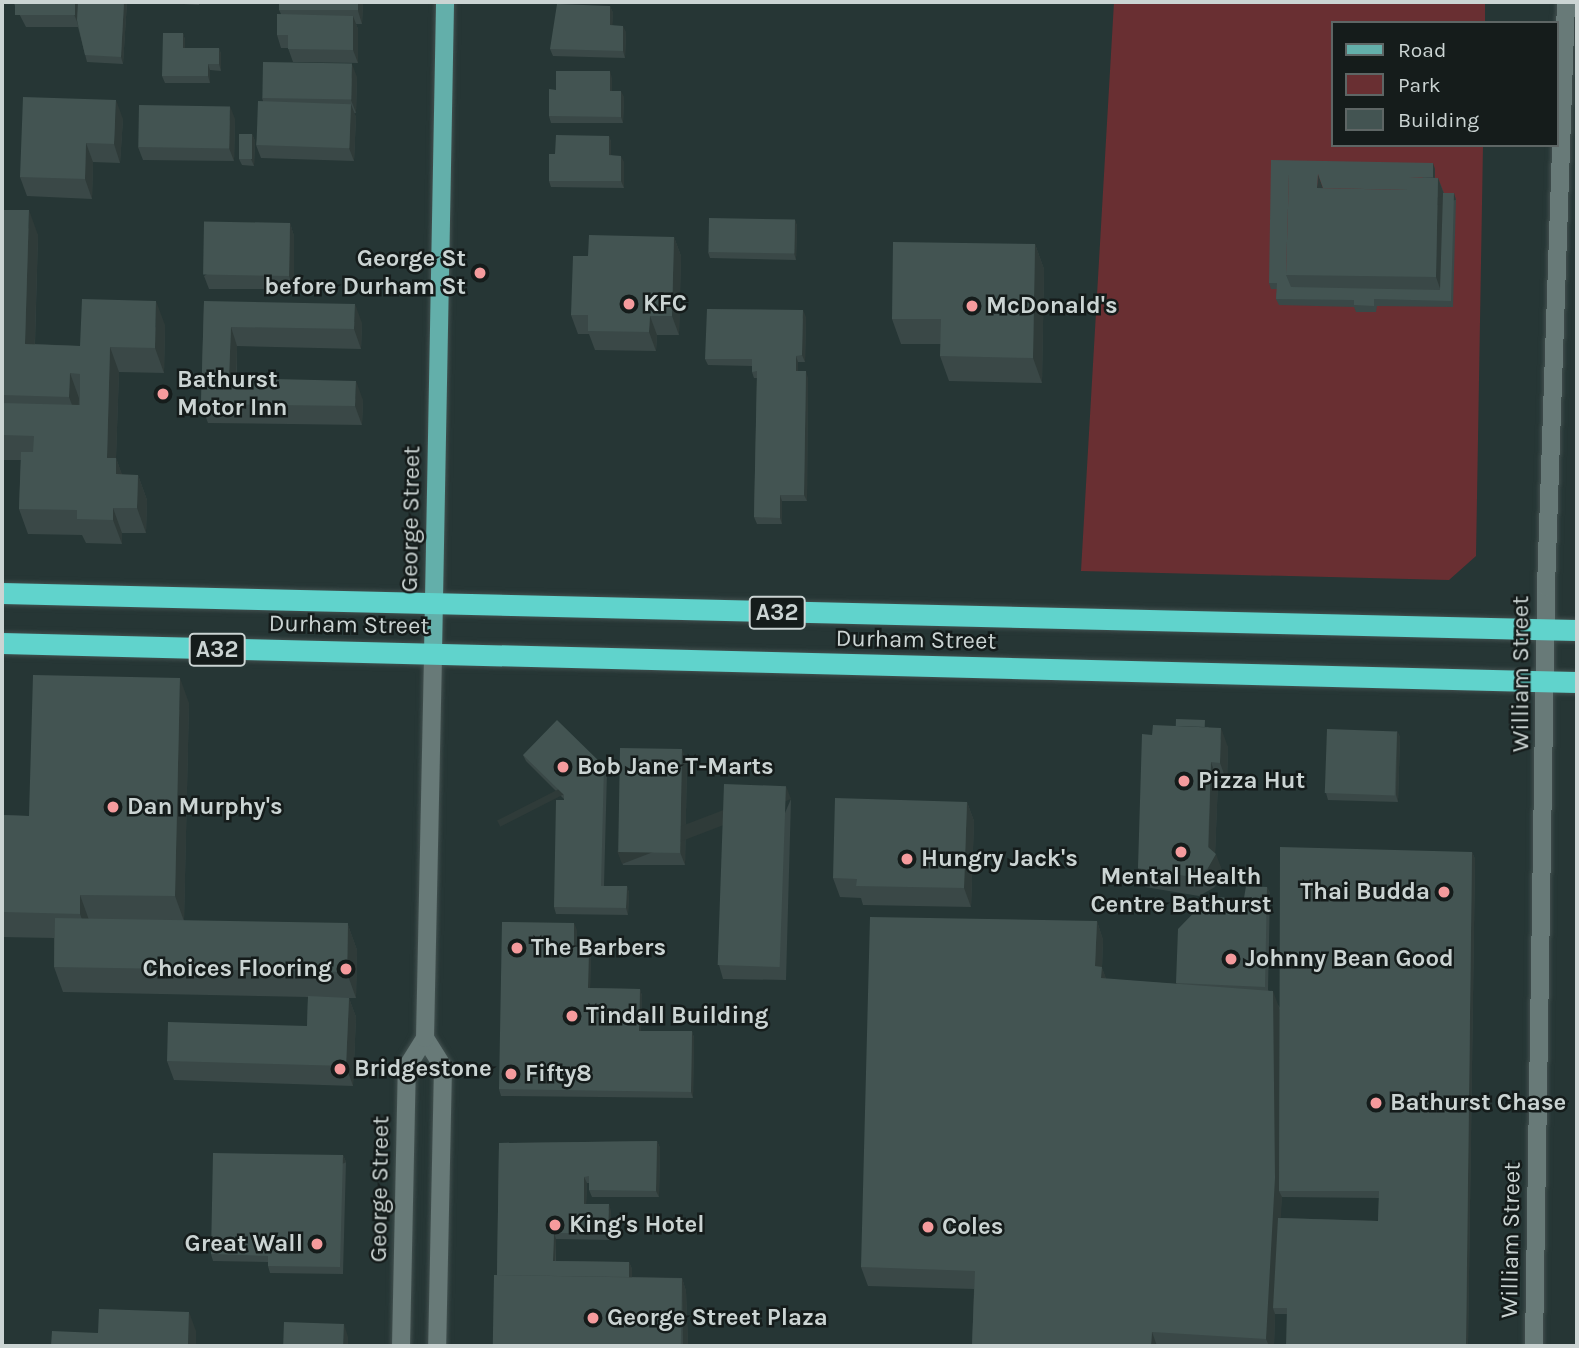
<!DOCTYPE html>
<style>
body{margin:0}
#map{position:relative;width:1579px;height:1348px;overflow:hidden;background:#263635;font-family:Karla,sans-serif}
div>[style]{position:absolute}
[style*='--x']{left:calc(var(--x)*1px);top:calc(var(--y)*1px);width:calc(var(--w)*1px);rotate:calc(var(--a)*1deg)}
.green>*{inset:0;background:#692f32}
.roads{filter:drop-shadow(0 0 2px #435150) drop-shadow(0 0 2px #435150)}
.minor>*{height:18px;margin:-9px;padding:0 9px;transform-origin:9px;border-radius:9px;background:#687a78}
.major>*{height:18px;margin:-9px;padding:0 9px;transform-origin:9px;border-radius:9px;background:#63afaa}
.highway>*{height:21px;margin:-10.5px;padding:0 10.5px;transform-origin:10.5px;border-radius:10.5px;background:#60d3cc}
.wall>*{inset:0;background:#3a4847}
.shaded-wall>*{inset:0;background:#2f3b39;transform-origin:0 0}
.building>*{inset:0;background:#435452;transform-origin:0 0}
.dots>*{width:19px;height:19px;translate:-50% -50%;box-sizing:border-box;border:4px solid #151c1b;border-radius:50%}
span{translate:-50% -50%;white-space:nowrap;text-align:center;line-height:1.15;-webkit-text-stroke:5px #151c1b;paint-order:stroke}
.shield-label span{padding:2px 5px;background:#151c1b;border:2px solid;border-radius:5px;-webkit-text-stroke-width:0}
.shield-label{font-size:23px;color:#cbd4d3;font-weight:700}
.poi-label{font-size:24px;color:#cbd4d3;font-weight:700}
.right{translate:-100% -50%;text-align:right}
.left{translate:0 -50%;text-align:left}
.street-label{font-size:24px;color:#cbd4d3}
.frame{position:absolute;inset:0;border:4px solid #cbd4d3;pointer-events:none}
.legend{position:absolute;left:1331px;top:21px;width:228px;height:126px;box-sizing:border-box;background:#151c1b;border:2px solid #5e6665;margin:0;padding:9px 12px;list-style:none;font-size:21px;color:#cbd4d3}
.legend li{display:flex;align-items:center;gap:14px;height:35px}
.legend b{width:35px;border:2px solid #5e6665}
</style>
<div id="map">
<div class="green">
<i style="clip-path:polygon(1114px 2px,1485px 2px,1485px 23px,1332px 23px,1332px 145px,1483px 145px,1476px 556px,1449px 580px,1081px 571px)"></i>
</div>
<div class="roads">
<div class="minor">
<i style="--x:425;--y:1038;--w:34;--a:58"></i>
<i style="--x:443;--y:1067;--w:279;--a:91.2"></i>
<i style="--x:401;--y:1346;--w:279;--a:-88.8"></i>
<i style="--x:407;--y:1067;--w:34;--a:-58"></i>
<i style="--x:425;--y:1038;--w:385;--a:-88.8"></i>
<i style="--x:1534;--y:1346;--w:759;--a:-89.09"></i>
<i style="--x:1546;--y:587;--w:585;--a:-88.04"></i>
</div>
<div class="major">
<i style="--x:433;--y:653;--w:651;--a:-88.94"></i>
</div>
<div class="highway">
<i style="--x:2;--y:593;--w:1575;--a:1.35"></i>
<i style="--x:2;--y:643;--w:1575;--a:1.42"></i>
</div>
</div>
<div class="wall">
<i style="clip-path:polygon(13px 2px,127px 2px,123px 64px,87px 62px,78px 27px,26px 27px)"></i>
<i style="clip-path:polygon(167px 2px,199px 2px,199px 5px,168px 3px)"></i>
<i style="clip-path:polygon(363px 2px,362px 24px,356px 24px,358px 29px,358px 63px,293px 62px,288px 48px,281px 48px,277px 35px,281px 14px,279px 10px)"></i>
<i style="clip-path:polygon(610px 6px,613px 13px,612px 25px,626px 32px,625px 58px,553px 56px,550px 49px)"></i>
<i style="clip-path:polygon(183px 33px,185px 40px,185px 48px,219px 48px,221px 54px,221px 71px,210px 70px,210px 83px,165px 83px,162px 76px)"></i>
<i style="clip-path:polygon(357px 77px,356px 113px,354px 113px,356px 117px,354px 161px,261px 158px,256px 145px,263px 101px,262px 98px)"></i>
<i style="clip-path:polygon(612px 78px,612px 91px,624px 97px,623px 123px,551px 123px,549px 116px,556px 90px)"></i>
<i style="clip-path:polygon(123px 119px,120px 163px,93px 162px,92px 199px,27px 196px,20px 177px)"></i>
<i style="clip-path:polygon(235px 119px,234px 161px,143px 160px,138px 147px)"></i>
<i style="clip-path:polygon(252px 134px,255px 141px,254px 166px,242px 165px,239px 159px)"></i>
<i style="clip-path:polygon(609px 136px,611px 142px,611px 155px,624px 162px,624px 188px,551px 187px,549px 181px,555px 154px)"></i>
<i style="clip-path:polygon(1435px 169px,1435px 178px,1438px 178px,1444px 193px,1454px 193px,1456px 200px,1453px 307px,1377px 306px,1376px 312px,1356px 312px,1354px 307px,1279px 305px,1276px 299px,1277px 289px,1271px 289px,1269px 283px)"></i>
<i style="clip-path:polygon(2px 210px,38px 235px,35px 344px,80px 346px,165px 325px,164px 373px,119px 372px,116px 458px,122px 475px,138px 475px,147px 500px,146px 533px,122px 533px,122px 544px,86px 543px,82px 535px,28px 534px,19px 509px,21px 460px,2px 460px)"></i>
<i style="clip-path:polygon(795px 220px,797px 226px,796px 260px,710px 258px,708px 252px)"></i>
<i style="clip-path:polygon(290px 223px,294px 236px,294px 289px,209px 289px,204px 276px)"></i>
<i style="clip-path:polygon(674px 237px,681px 256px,679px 335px,657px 335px,656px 351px,595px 350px,589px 334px,578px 334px,571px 315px,588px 256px)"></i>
<i style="clip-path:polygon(1035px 244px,1044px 269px,1042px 383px,949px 381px,940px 356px,941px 344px,901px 344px,892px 319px)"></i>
<i style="clip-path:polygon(204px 301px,362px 323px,361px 349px,237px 346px,237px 378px,363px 400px,362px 425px,208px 423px,201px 404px)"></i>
<i style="clip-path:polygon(806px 317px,805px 362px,798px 362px,798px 371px,808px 378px,807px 501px,782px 501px,782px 524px,757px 524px,754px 517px,757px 378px,754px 378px,752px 372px,752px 366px,708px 365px,705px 359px)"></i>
<i style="clip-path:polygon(189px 703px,184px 921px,348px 925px,357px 950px,356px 998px,349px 998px,356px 1017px,353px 1086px,174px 1080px,167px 1061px,307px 1026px,308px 997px,63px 992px,54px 967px,54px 938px,2px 937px,2px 815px,29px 816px)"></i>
<i style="clip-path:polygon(1208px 727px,1228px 747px,1227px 782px,1218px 782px,1215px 854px,1223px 873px,1215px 887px,1199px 896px,1145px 887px,1138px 868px,1152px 735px)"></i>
<i style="clip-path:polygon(1397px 731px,1400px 737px,1398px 802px,1328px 800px,1326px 793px)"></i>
<i style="clip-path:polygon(523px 755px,607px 772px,604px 886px,627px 886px,629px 893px,628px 915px,556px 914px,554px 907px,564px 799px,526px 761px)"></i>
<i style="clip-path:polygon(687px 762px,685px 865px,623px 865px,618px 852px)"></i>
<i style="clip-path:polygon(791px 799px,786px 980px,723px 979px,719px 965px)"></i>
<i style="clip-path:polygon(967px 802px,974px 821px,971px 907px,863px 905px,861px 898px,840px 897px,833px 878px)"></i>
<i style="clip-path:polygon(evenodd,1472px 852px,1475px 859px,1468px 1346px,1287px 1314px,1275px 1314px,1274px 1346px,972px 1346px,974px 1289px,868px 1286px,861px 1267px,1097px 921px,1103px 940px,1102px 968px,1106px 979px,1176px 984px,1244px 898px,1267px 887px,1270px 893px,1268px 990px,1280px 1008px,1472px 852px,1282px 1197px,1379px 1198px,1378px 1221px,1280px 1218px,1282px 1197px)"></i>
<i style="clip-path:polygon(577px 930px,576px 947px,589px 947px,591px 954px,590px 988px,640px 989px,642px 996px,641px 1031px,692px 1031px,694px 1038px,693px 1098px,501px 1096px,499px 1089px)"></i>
<i style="clip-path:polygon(657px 1141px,660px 1148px,659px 1197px,592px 1197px,589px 1190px,589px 1183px,587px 1183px,586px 1204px,611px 1211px,610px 1240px,556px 1239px,556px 1261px,629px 1262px,632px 1269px,632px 1277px,682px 1278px,686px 1291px,688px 1346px,493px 1346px,497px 1275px,499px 1143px)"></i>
<i style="clip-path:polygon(343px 1155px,346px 1162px,343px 1274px,270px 1273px,268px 1266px,268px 1262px,213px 1261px,211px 1254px)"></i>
</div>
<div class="shaded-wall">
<i style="clip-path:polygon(75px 2px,79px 2px,79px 27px,74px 14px)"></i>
<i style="clip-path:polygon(124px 2px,127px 2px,123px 64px,121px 57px)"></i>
<i style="clip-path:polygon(358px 2px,363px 2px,362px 24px,358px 11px)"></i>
<i style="clip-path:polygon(610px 6px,613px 13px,612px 32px,610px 25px)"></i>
<i style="clip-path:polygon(353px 16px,358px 29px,358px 63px,353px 50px)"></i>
<i style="clip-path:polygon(623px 26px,626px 32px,625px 58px,623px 51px)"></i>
<i style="clip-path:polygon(183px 33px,185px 40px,185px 54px,183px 48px)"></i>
<i style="clip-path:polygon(219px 48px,221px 54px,221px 71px,219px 64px)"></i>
<i style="clip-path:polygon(208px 64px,210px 70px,210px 83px,208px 76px)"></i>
<i style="clip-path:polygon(352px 64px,357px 77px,356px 113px,351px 100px)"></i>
<i style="clip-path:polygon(610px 71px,612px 78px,612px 97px,610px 91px)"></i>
<i style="clip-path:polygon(621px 91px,624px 97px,623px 123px,621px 117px)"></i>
<i style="clip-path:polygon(116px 100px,123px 119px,120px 163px,114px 144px)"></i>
<i style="clip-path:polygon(351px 104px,356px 117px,354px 161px,349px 148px)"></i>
<i style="clip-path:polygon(230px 106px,235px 119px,234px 161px,229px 148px)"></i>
<i style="clip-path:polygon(252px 134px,255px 141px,254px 166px,251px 159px)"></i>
<i style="clip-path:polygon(609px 136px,611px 142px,611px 162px,609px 155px)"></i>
<i style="clip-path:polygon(86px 143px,93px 162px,92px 199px,85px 179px)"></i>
<i style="clip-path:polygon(621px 156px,624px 162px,624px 188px,621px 181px)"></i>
<i style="clip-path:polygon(1433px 163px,1435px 169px,1435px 197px,1433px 190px)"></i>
<i style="clip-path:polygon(1318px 174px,1325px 194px,1317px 188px)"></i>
<i style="clip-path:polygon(1438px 178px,1445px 197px,1443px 297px,1436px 277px)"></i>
<i style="left:1454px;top:193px;width:7px;height:108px;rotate:74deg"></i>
<i style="clip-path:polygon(29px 210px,38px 235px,34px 369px,25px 344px)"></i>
<i style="clip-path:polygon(795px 220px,797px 226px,796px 260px,794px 253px)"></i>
<i style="clip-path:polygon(290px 223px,294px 236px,294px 289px,289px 276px)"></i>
<i style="clip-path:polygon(674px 237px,681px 256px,679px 335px,672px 316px)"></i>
<i style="clip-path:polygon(1035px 244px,1044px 269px,1042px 383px,1033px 358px)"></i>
<i style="clip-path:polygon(156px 301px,165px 325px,164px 373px,155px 348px)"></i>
<i style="clip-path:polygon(355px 304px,362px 323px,361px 349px,354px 329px)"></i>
<i style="clip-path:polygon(803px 310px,806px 317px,805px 362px,802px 355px)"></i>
<i style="clip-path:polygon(650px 316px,657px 335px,656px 351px,649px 332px)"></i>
<i style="clip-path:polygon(231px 327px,237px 346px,236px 397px,229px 378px)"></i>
<i style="clip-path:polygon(110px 347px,119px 372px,116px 458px,125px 483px,125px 499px,107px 458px)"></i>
<i style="clip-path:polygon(796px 356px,798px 362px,798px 378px,796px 371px)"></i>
<i style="clip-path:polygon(806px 371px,808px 378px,807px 501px,804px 495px)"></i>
<i style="clip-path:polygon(70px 373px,79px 398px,78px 421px,69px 397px)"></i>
<i style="clip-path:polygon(356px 381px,363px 400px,362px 425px,355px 406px)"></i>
<i style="clip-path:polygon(138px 475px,147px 500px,146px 533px,137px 508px)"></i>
<i style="clip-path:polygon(780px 495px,782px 501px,782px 524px,780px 518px)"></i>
<i style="clip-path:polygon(113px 508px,122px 533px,122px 544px,113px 520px)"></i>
<i style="clip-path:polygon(180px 678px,189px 703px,184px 921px,175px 896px)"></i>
<i style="clip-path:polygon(1221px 728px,1228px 747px,1227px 782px,1220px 763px)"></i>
<i style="clip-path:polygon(1397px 731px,1400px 737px,1398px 802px,1396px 795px)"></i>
<i style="clip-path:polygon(682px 749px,687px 762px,685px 865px,680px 852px)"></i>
<i style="clip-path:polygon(1211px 762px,1218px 782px,1215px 856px,1216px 854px,1223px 873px,1215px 887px,1208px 868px)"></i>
<i style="left:604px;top:766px;width:7px;height:120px;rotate:63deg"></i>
<i style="left:786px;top:786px;width:14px;height:181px;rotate:69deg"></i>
<i style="clip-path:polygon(967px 802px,974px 821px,971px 907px,964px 888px)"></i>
<i style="clip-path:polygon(1472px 852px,1475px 859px,1468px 1346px,1466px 1346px)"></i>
<i style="clip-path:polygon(627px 886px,629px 893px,628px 915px,626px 908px)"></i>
<i style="left:1267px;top:887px;width:7px;height:100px;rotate:63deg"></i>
<i style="clip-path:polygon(80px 895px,89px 920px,89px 939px,80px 914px)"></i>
<i style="clip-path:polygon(1097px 921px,1103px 940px,1102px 968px,1109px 986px,1108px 997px,1095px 966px)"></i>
<i style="clip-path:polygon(574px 923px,577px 930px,576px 953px,574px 947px)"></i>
<i style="clip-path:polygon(348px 925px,357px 950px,356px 998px,347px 973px)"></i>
<i style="clip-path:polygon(589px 947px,591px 954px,590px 995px,588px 988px)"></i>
<i style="clip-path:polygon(640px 989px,642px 996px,641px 1037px,639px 1031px)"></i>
<i style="clip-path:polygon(1273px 991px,1280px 1010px,1279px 1191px,1282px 1197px,1276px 1308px,1273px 1308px,1275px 1314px,1274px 1346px,1269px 1346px,1266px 1339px)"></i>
<i style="clip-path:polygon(349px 998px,356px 1017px,353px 1086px,346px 1066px)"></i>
<i style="clip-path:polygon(692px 1031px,694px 1038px,693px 1098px,691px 1092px)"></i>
<i style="clip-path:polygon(657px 1141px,660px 1148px,659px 1197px,656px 1191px)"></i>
<i style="left:343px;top:1155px;width:8px;height:112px;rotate:67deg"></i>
<i style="clip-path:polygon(584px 1177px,587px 1183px,586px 1211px,584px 1204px)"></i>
<i style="clip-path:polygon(609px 1204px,611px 1211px,610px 1240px,608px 1233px)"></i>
<i style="clip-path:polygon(554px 1233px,556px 1239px,555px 1268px,553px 1261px)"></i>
<i style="clip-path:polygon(629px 1262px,632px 1269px,632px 1290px,629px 1283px)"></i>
<i style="clip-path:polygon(682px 1278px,686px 1291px,688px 1346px,683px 1346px)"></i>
<i style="clip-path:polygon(189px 1312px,196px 1331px,196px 1346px,188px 1346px)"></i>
<i style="clip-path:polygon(344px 1324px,348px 1337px,348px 1346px,343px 1346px)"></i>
<i style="clip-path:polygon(1152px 1332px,1157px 1346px,1151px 1346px)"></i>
</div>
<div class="building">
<i style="left:15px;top:2px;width:60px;height:13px"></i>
<i style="clip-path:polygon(78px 2px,124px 2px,121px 57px,85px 55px,77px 20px)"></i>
<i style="left:279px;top:2px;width:79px;height:8px"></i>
<i style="clip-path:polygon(557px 4px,610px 6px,610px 25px,623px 26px,623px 51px,550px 49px)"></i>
<i style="clip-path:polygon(277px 14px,353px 16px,353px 50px,288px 49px,288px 35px,277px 35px)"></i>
<i style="clip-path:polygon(163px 33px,183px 33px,183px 48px,219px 48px,219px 64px,208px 64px,208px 76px,162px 76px)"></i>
<i style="left:263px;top:62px;width:89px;height:36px;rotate:1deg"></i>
<i style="clip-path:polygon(556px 71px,610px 71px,610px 91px,621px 91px,621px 117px,549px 116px,549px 89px,556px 90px)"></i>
<i style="clip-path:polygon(23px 97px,116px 100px,114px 144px,86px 143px,85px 179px,20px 177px)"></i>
<i style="left:258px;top:101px;width:93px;height:44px;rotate:2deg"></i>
<i style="left:139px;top:105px;width:91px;height:42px;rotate:1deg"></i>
<i style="left:239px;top:134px;width:13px;height:25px"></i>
<i style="clip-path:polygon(556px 135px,609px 136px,609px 155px,621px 156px,621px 181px,549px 181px,549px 154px,555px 154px)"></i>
<i style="clip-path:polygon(1271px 160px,1433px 163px,1433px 177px,1408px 177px,1408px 190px,1323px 188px,1318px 174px,1289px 174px,1286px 275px,1291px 287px,1440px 290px,1443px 193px,1454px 193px,1451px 301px,1374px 299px,1374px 306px,1354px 305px,1354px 300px,1276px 299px,1277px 283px,1269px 283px)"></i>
<i style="clip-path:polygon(1289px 174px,1318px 174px,1317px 188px,1408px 190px,1408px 177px,1438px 178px,1436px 277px,1286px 275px)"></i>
<i style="clip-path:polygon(2px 210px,29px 210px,25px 344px,80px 346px,82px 299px,156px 301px,155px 348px,110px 347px,107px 458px,116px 458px,116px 474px,138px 475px,137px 508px,113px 508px,113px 520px,77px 519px,77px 510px,19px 509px,21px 452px,33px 452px,34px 436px,2px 435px,2px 403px,80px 405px,80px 374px,70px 373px,69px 397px,2px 395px)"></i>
<i style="left:709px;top:218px;width:86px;height:34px;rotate:1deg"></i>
<i style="left:290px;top:223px;width:53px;height:86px;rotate:91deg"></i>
<i style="clip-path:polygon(589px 235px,674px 237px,672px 316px,650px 316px,649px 332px,588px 331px,588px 315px,571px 315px,573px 256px,588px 256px)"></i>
<i style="clip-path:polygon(893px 242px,1035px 244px,1033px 358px,940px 356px,941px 319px,892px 319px)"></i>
<i style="clip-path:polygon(204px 301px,355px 304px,354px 329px,231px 327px,229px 378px,356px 381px,355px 406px,201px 404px)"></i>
<i style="clip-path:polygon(707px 309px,803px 310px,802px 355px,796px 356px,796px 371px,806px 371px,804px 495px,780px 495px,780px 518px,754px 517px,757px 371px,752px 372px,752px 359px,705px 359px)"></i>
<i style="clip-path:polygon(33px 675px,180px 678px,175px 896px,80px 895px,80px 914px,2px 912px,2px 815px,29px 816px)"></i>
<i style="left:1176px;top:719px;width:29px;height:7px;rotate:2deg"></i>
<i style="clip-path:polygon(557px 720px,604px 766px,601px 886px,627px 886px,626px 908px,554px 907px,556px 800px,564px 800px,564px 795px,523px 755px)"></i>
<i style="clip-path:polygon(1153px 725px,1221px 728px,1220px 763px,1211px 762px,1208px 847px,1216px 854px,1208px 868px,1192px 877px,1138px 868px,1142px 734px,1152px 735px)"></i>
<i style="left:1327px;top:729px;width:70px;height:64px;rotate:2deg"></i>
<i style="left:620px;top:748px;width:62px;height:104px;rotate:1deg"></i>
<i style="left:724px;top:784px;width:62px;height:181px;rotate:2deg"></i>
<i style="clip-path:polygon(835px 798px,967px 802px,964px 888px,856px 886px,857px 879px,833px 878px)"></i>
<i style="clip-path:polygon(1280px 847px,1472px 852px,1466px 1346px,1286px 1346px,1287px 1308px,1273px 1308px,1278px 1218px,1378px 1221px,1379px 1191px,1279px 1191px)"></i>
<i style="clip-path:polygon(1246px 886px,1267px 887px,1265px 987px,1176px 983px,1178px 929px,1209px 897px,1244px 898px)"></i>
<i style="clip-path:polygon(870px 917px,1097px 921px,1095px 966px,1102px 967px,1101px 978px,1273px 991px,1275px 1178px,1266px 1339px,1152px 1332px,1151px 1346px,972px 1346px,975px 1271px,861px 1267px)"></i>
<i style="left:55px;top:918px;width:293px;height:49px;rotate:1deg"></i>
<i style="clip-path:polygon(502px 922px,574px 923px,574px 947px,589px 947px,588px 988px,640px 989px,639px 1031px,692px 1031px,691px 1092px,499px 1089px)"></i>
<i style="clip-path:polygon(308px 996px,349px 998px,346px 1066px,167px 1061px,168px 1022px,307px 1026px)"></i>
<i style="clip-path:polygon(657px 1141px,656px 1191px,589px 1190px,589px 1176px,584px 1177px,584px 1204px,609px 1204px,608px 1233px,554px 1233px,553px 1261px,629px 1262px,629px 1277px,497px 1275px,499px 1143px)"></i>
<i style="clip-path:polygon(213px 1153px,343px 1155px,340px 1267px,268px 1266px,268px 1256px,211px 1254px)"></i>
<i style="left:494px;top:1275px;width:188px;height:71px;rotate:1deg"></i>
<i style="clip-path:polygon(99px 1309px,189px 1312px,188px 1346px,51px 1346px,52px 1331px,98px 1333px)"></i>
<i style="left:284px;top:1322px;width:60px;height:24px;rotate:2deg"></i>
</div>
<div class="dots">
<i style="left:480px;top:273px;background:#f59b9d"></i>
<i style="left:629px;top:304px;background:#f59b9d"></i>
<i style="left:972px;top:306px;background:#f59b9d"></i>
<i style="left:163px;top:394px;background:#f59b9d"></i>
<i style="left:563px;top:767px;background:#f59b9d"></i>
<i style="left:1184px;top:781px;background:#f59b9d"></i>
<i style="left:113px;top:807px;background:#f59b9d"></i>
<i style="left:1181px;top:852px;background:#f59b9d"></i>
<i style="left:907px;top:859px;background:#f59b9d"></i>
<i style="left:1444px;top:892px;background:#f59b9d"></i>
<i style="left:517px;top:948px;background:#f59b9d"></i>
<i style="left:1231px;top:959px;background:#f59b9d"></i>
<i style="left:346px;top:969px;background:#f59b9d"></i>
<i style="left:572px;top:1016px;background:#f59b9d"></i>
<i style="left:340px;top:1069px;background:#f59b9d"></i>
<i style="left:511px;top:1074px;background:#f59b9d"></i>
<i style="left:1376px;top:1103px;background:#f59b9d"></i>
<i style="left:555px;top:1225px;background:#f59b9d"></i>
<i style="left:928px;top:1227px;background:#f59b9d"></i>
<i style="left:317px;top:1244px;background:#f59b9d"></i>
<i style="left:593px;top:1318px;background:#f59b9d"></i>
</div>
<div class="shield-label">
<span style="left:777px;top:613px">A32</span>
<span style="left:217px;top:650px">A32</span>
</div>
<div class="poi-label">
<span class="right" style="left:466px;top:273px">George St<br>before Durham St</span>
<span class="left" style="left:643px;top:304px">KFC</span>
<span class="left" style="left:986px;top:306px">McDonald's</span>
<span class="left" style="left:177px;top:394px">Bathurst<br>Motor Inn</span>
<span class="left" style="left:577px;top:767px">Bob Jane T-Marts</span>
<span class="left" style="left:1198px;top:781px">Pizza Hut</span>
<span class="left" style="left:127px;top:807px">Dan Murphy's</span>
<span class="left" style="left:921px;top:859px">Hungry Jack's</span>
<span style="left:1181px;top:891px">Mental Health<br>Centre Bathurst</span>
<span class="right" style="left:1430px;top:892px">Thai Budda</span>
<span class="left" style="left:531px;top:948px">The Barbers</span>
<span class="left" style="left:1245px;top:959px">Johnny Bean Good</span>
<span class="right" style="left:332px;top:969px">Choices Flooring</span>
<span class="left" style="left:586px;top:1016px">Tindall Building</span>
<span class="left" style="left:354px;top:1069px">Bridgestone</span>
<span class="left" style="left:525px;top:1074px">Fifty8</span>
<span class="left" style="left:1390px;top:1103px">Bathurst Chase</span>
<span class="left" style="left:569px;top:1225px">King's Hotel</span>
<span class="left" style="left:942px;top:1227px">Coles</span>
<span class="right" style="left:303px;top:1244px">Great Wall</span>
<span class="left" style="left:607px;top:1318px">George Street Plaza</span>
</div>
<div class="street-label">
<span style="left:411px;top:519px;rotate:-89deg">George Street</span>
<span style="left:349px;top:625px;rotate:1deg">Durham Street</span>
<span style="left:916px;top:640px;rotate:1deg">Durham Street</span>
<span style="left:1521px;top:674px;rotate:-90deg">William Street</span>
<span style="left:380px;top:1189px;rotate:-89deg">George Street</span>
<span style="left:1511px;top:1240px;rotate:-89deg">William Street</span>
</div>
<div class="frame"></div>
<ul class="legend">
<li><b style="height:9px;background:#63afaa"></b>Road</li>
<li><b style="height:19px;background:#692f32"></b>Park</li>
<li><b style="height:19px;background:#435452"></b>Building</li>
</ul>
</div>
